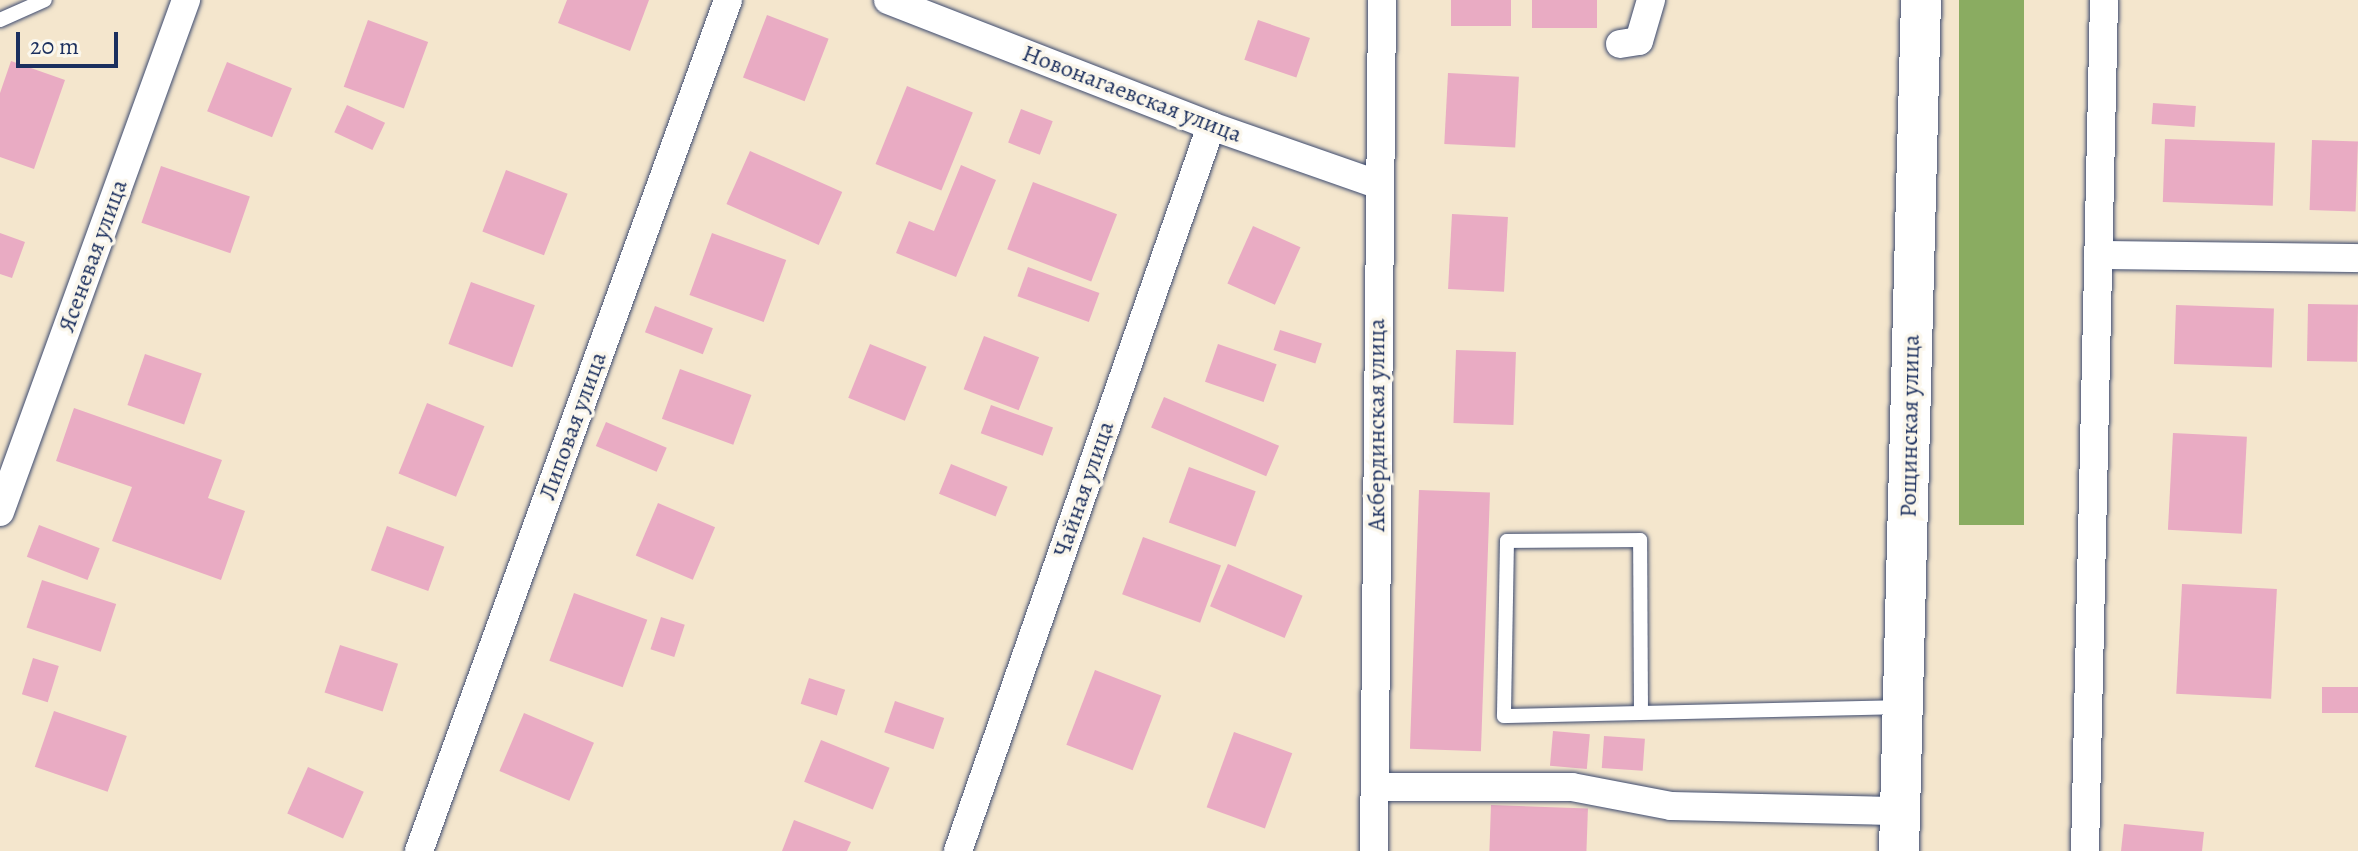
<!DOCTYPE html>
<meta charset="utf-8">
<style>
body{margin:0}
#map{position:relative;width:2358px;height:851px;overflow:hidden;background:#f4e6cd;font-family:Alegreya,serif}
div>[style]{position:absolute}
[style*='--x']{left:calc(var(--x)*1px);top:calc(var(--y)*1px);width:calc(var(--w)*1px);rotate:calc(var(--a)*1deg)}
.forest>*{inset:0;background:#8aac61;transform-origin:0 0}
.building>*{inset:0;background:#e9abc3;transform-origin:0 0}
.roads{filter:drop-shadow(0 0 2px #3c4a6f) drop-shadow(0 0 2px #3c4a6f)}
.lane>*{height:14px;margin:-7px;padding:0 7px;transform-origin:7px;border-radius:7px;background:#fff}
.street>*{height:28px;margin:-14px;padding:0 14px;transform-origin:14px;border-radius:14px;background:#fff}
.secondary>*{height:40px;margin:-20px;padding:0 20px;transform-origin:20px;border-radius:20px;background:#fff}
span{translate:-50% -50%;white-space:nowrap;text-align:center;line-height:1.15;-webkit-text-stroke:7px #fbf7ec;paint-order:stroke}
.street-label{font-size:24px;color:#1b2f5e}
.scale{position:absolute;left:16px;top:32px;width:102px;height:36px;box-sizing:border-box;border:4px solid #1b2f5e;border-top:0;padding-left:10px;font-size:24px;line-height:28px;white-space:nowrap;color:#1b2f5e;-webkit-text-stroke:6px #fbf7ec;paint-order:stroke}
</style>
<div id="map">
<div class="forest">
<i style="left:1959px;top:0;width:65px;height:525px"></i>
</div>
<div class="building">
<i style="clip-path:polygon(567px 0,649px 0,630px 51px,558px 23px)"></i>
<i style="left:1451px;top:0;width:60px;height:26px"></i>
<i style="left:1532px;top:0;width:65px;height:28px"></i>
<i style="left:767px;top:15px;width:66px;height:67px;rotate:21deg"></i>
<i style="left:368px;top:20px;width:64px;height:71px;rotate:20deg"></i>
<i style="left:1258px;top:20px;width:55px;height:42px;rotate:19deg"></i>
<i style="clip-path:polygon(11px 61px,65px 80px,34px 169px,0 157px,0 93px)"></i>
<i style="left:227px;top:62px;width:70px;height:53px;rotate:22deg"></i>
<i style="left:1448px;top:73px;width:71px;height:71px;rotate:3deg"></i>
<i style="left:907px;top:86px;width:71px;height:84px;rotate:22deg"></i>
<i style="left:2153px;top:103px;width:43px;height:21px;rotate:4deg"></i>
<i style="left:347px;top:105px;width:42px;height:30px;rotate:25deg"></i>
<i style="left:1021px;top:109px;width:34px;height:36px;rotate:21deg"></i>
<i style="left:2165px;top:139px;width:110px;height:63px;rotate:2deg"></i>
<i style="left:2312px;top:140px;width:46px;height:70px;rotate:2deg"></i>
<i style="left:750px;top:151px;width:101px;height:58px;rotate:24deg"></i>
<i style="clip-path:polygon(961px 165px,996px 180px,956px 277px,896px 253px,909px 221px,934px 231px)"></i>
<i style="left:161px;top:166px;width:94px;height:60px;rotate:19deg"></i>
<i style="left:506px;top:170px;width:66px;height:66px;rotate:21deg"></i>
<i style="left:1033px;top:182px;width:90px;height:72px;rotate:21deg"></i>
<i style="left:1452px;top:214px;width:56px;height:75px;rotate:3deg"></i>
<i style="left:1253px;top:226px;width:52px;height:63px;rotate:24deg"></i>
<i style="clip-path:polygon(0 233px,25px 242px,12px 278px,0 274px)"></i>
<i style="left:712px;top:233px;width:79px;height:66px;rotate:20deg"></i>
<i style="left:1028px;top:267px;width:76px;height:31px;rotate:20deg"></i>
<i style="left:471px;top:282px;width:68px;height:66px;rotate:20deg"></i>
<i style="left:2308px;top:304px;width:50px;height:57px;rotate:1deg"></i>
<i style="left:2176px;top:305px;width:98px;height:59px;rotate:2deg"></i>
<i style="left:655px;top:306px;width:62px;height:28px;rotate:21deg"></i>
<i style="left:1280px;top:330px;width:44px;height:21px;rotate:18deg"></i>
<i style="left:984px;top:336px;width:59px;height:57px;rotate:21deg"></i>
<i style="left:870px;top:344px;width:61px;height:58px;rotate:22deg"></i>
<i style="left:1218px;top:344px;width:62px;height:40px;rotate:19deg"></i>
<i style="left:1456px;top:350px;width:60px;height:73px;rotate:2deg"></i>
<i style="left:145px;top:354px;width:60px;height:54px;rotate:19deg"></i>
<i style="left:680px;top:369px;width:76px;height:53px;rotate:20deg"></i>
<i style="left:1164px;top:397px;width:125px;height:33px;rotate:23deg"></i>
<i style="left:427px;top:403px;width:62px;height:76px;rotate:22deg"></i>
<i style="left:991px;top:405px;width:66px;height:30px;rotate:20deg"></i>
<i style="clip-path:polygon(74px 408px,222px 460px,208px 498px,245px 511px,221px 580px,112px 541px,132px 487px,56px 461px)"></i>
<i style="left:606px;top:422px;width:66px;height:26px;rotate:23deg"></i>
<i style="left:2173px;top:433px;width:74px;height:97px;rotate:3deg"></i>
<i style="left:951px;top:464px;width:61px;height:32px;rotate:22deg"></i>
<i style="left:1189px;top:467px;width:71px;height:59px;rotate:20deg"></i>
<i style="left:1419px;top:490px;width:71px;height:259px;rotate:2deg"></i>
<i style="left:658px;top:503px;width:62px;height:57px;rotate:23deg"></i>
<i style="left:39px;top:525px;width:65px;height:34px;rotate:21deg"></i>
<i style="left:387px;top:526px;width:61px;height:47px;rotate:20deg"></i>
<i style="left:1143px;top:537px;width:83px;height:61px;rotate:20deg"></i>
<i style="left:1228px;top:564px;width:81px;height:46px;rotate:23deg"></i>
<i style="left:42px;top:580px;width:78px;height:50px;rotate:18deg"></i>
<i style="left:2182px;top:584px;width:95px;height:110px;rotate:3deg"></i>
<i style="left:574px;top:593px;width:78px;height:72px;rotate:20deg"></i>
<i style="left:661px;top:617px;width:25px;height:34px;rotate:18deg"></i>
<i style="left:340px;top:645px;width:61px;height:50px;rotate:18deg"></i>
<i style="left:33px;top:658px;width:27px;height:38px;rotate:17deg"></i>
<i style="left:1095px;top:670px;width:71px;height:80px;rotate:21deg"></i>
<i style="left:809px;top:678px;width:38px;height:27px;rotate:18deg"></i>
<i style="left:2322px;top:687px;width:36px;height:26px"></i>
<i style="left:895px;top:701px;width:52px;height:33px;rotate:19deg"></i>
<i style="left:54px;top:711px;width:77px;height:59px;rotate:19deg"></i>
<i style="left:524px;top:713px;width:76px;height:63px;rotate:23deg"></i>
<i style="left:1553px;top:731px;width:37px;height:35px;rotate:5deg"></i>
<i style="left:1234px;top:732px;width:62px;height:80px;rotate:20deg"></i>
<i style="left:1604px;top:736px;width:41px;height:32px;rotate:4deg"></i>
<i style="left:821px;top:740px;width:74px;height:45px;rotate:22deg"></i>
<i style="left:308px;top:767px;width:61px;height:51px;rotate:24deg"></i>
<i style="left:1491px;top:805px;width:97px;height:46px;rotate:2deg"></i>
<i style="clip-path:polygon(794px 820px,851px 842px,847px 851px,782px 851px)"></i>
<i style="clip-path:polygon(2124px 824px,2204px 832px,2202px 851px,2121px 851px)"></i>
</div>
<div class="roads">
<div class="lane">
<i style="--x:0;--y:20;--w:49;--a:-24"></i>
<i style="--x:1641;--y:712;--w:172;--a:-90.3"></i>
<i style="--x:1640;--y:540;--w:133;--a:179.6"></i>
<i style="--x:1507;--y:541;--w:175;--a:91"></i>
<i style="--x:1504;--y:716;--w:395;--a:-1.3"></i>
</div>
<div class="street">
<i style="--x:888;--y:0;--w:347;--a:21.3"></i>
<i style="--x:1211;--y:126;--w:176;--a:19.3"></i>
<i style="--x:1620;--y:44;--w:19;--a:-9"></i>
<i style="--x:1639;--y:41;--w:43;--a:-73.7"></i>
<i style="--x:2098;--y:255;--w:260;--a:0.7"></i>
<i style="--x:0;--y:512;--w:545;--a:-70.03"></i>
<i style="--x:1375;--y:787;--w:197;--a:0"></i>
<i style="--x:1572;--y:787;--w:101;--a:10.9"></i>
<i style="--x:1671;--y:806;--w:229;--a:1.3"></i>
<i style="--x:419;--y:851;--w:905;--a:-70.04"></i>
<i style="--x:958;--y:851;--w:768;--a:-70.76"></i>
<i style="--x:1374;--y:851;--w:851;--a:-89.46"></i>
<i style="--x:2085;--y:851;--w:851;--a:-88.72"></i>
</div>
<div class="secondary">
<i style="--x:1899;--y:851;--w:851;--a:-88.52"></i>
</div>
</div>
<div class="street-label">
<span style="left:1132px;top:94px;rotate:21deg">Новонагаевская улица</span>
<span style="left:93px;top:256px;rotate:-70deg">Ясеневая улица</span>
<span style="left:1377px;top:425px;rotate:-90deg">Акбердинская улица</span>
<span style="left:573px;top:426px;rotate:-70deg">Липовая улица</span>
<span style="left:1910px;top:426px;rotate:-89deg">Рощинская улица</span>
<span style="left:1084px;top:489px;rotate:-71deg">Чайная улица</span>
</div>
<div class="scale">20 m</div>
</div>
